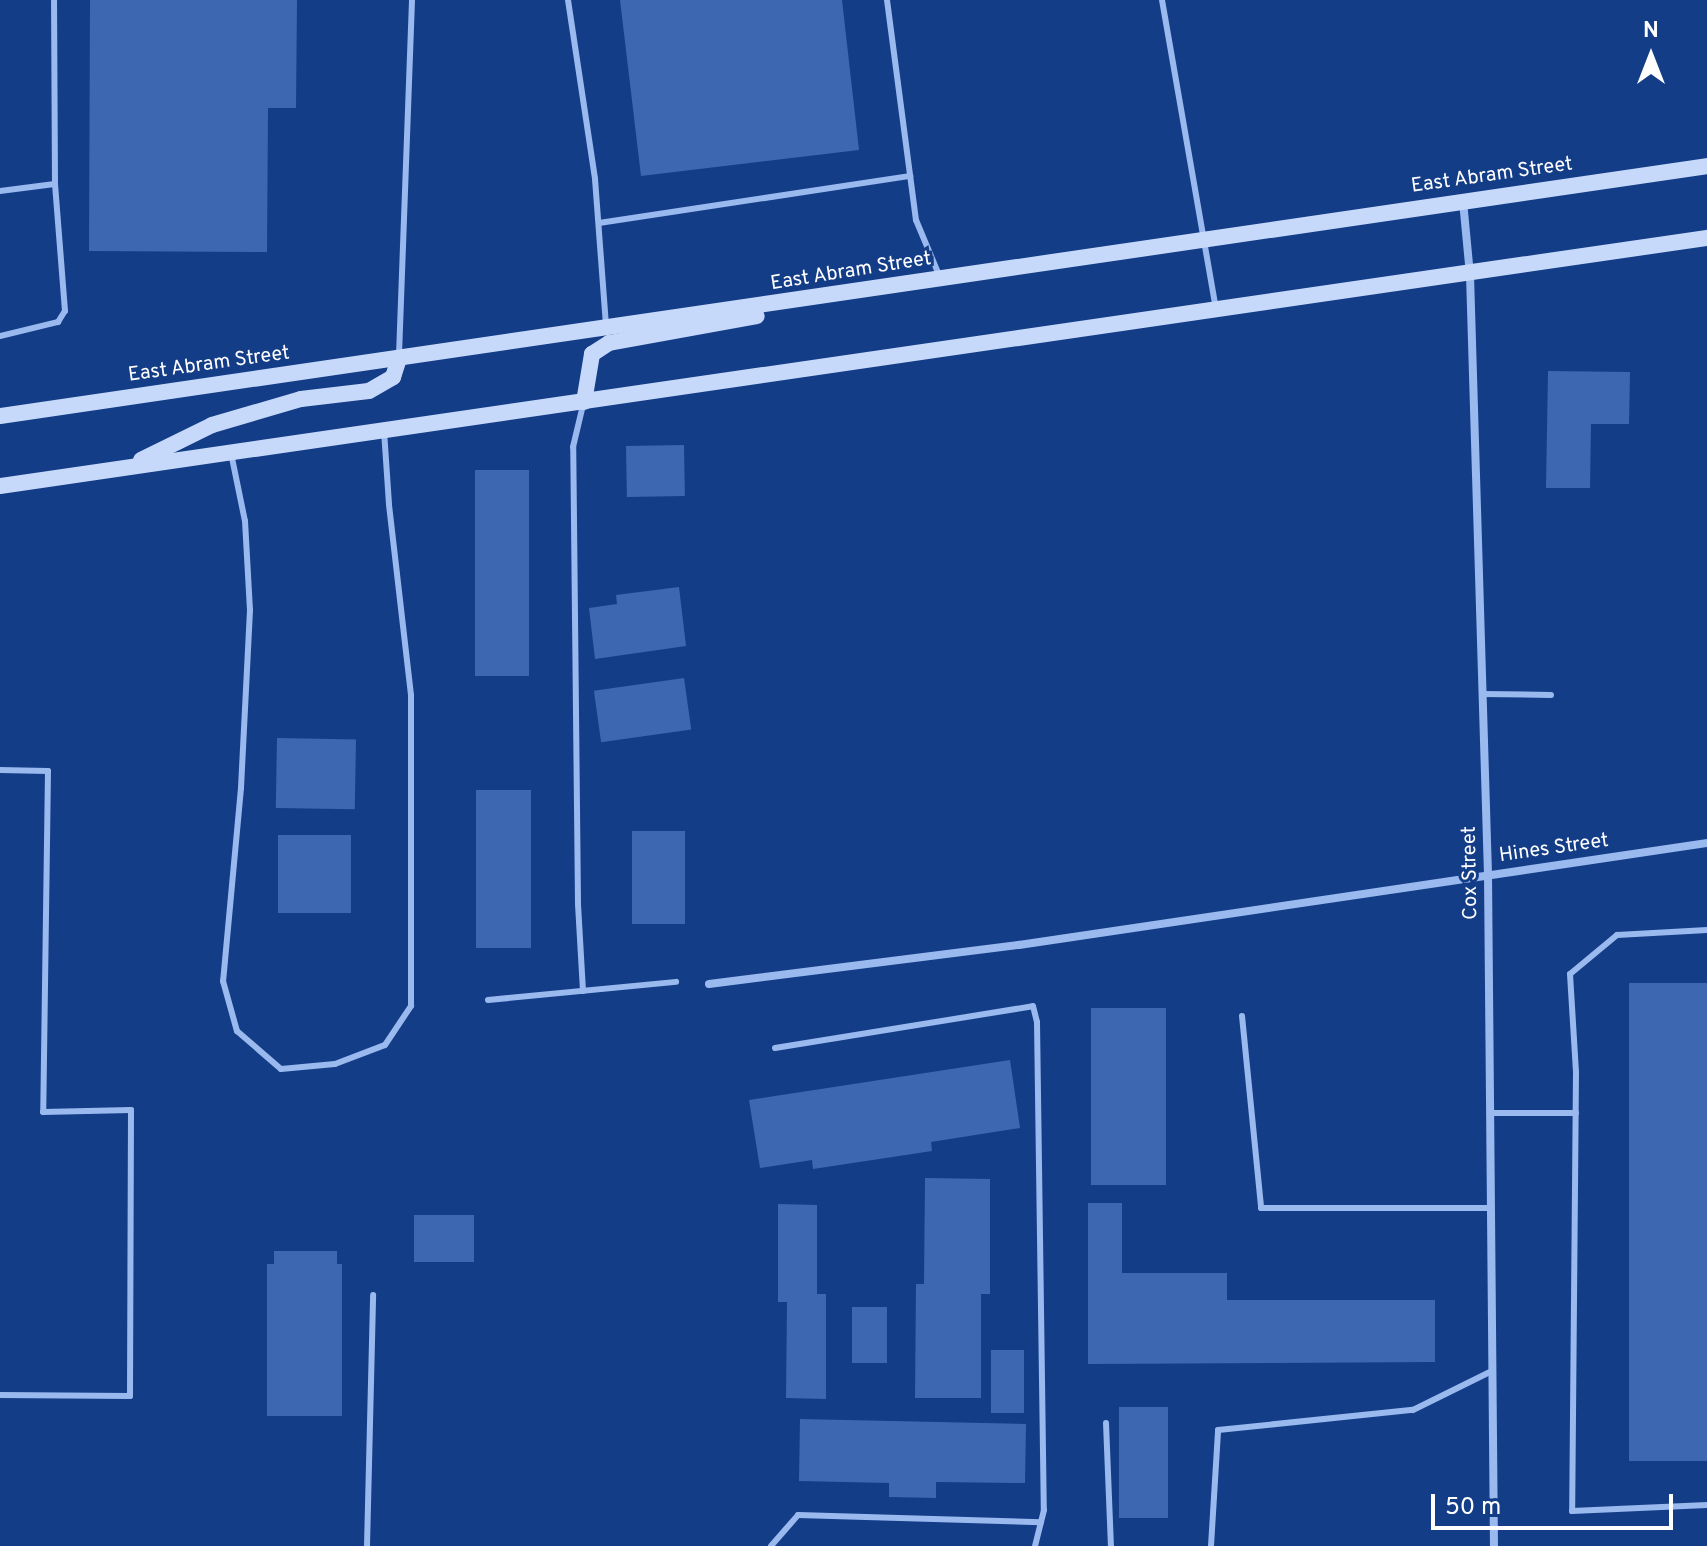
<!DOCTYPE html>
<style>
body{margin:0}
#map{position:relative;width:1707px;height:1546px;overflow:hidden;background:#143d87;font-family:Overpass,sans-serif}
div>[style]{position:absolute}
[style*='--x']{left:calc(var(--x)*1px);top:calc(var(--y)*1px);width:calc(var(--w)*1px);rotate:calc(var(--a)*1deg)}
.building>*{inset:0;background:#3d68b1;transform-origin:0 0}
.lane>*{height:6px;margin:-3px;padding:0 3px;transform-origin:3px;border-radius:3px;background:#99b9ef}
.street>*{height:8px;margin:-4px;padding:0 4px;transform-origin:4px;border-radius:4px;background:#99b9ef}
.secondary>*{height:16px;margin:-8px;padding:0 8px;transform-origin:8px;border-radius:8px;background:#c7d9fa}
span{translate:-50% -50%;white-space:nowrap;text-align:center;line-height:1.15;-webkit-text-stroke:6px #143d87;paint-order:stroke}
.street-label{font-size:20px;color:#fff}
.north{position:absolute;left:1611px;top:16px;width:80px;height:80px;-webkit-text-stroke:6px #143d87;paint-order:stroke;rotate:0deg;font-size:22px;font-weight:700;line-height:32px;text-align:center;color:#fff}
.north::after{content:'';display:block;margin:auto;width:28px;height:36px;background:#fff;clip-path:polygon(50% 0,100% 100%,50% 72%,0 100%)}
.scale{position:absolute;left:1431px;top:1494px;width:242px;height:36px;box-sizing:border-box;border:4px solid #fff;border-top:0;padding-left:10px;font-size:24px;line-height:28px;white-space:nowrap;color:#fff;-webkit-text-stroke:6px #143d87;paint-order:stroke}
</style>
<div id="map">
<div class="building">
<i style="clip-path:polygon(90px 0,297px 0,296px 108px,268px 108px,267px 252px,89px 251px)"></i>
<i style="clip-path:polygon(620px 0,842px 0,859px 150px,641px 176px)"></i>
<i style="clip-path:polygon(1548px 371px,1630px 372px,1629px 424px,1591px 424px,1590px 488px,1546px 488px)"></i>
<i style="left:684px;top:445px;width:51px;height:58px;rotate:89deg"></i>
<i style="left:475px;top:470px;width:54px;height:206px"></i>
<i style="clip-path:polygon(679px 587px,686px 646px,595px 659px,589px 608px,617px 604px,616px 595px)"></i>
<i style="left:684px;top:678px;width:52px;height:91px;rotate:82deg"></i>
<i style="left:277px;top:738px;width:79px;height:70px;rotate:1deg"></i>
<i style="left:476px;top:790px;width:55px;height:158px"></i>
<i style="left:632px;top:831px;width:53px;height:93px"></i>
<i style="left:278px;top:835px;width:73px;height:78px"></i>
<i style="left:1707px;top:983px;width:478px;height:78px;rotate:90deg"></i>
<i style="left:1091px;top:1008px;width:75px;height:177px"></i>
<i style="clip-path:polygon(1010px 1060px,1020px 1128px,931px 1142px,932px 1151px,813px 1169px,812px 1160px,760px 1168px,749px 1100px)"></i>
<i style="clip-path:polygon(925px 1178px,990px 1179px,990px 1294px,981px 1294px,981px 1398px,915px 1398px,916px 1284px,924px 1284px)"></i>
<i style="clip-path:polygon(1088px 1203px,1122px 1203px,1122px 1273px,1227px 1273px,1227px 1300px,1435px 1300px,1435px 1362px,1088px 1364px)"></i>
<i style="clip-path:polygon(778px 1204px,817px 1205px,817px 1294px,826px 1294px,826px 1399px,786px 1398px,787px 1302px,778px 1302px)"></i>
<i style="left:414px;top:1215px;width:60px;height:47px"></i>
<i style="clip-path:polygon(274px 1251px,337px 1251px,337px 1264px,342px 1264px,342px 1416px,267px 1416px,267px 1264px,274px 1264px)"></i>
<i style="left:852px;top:1307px;width:35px;height:56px"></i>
<i style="left:991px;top:1350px;width:33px;height:63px"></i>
<i style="left:1119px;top:1407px;width:49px;height:111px"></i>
<i style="clip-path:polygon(800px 1419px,1026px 1424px,1025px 1483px,936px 1482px,936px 1498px,889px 1497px,889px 1483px,799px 1481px)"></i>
</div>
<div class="lane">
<i style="--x:568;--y:0;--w:181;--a:81.4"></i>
<i style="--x:595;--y:179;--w:147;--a:85.7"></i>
<i style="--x:887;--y:0;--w:222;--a:82.5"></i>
<i style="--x:916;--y:220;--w:60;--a:67.3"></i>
<i style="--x:1162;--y:0;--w:313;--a:80.1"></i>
<i style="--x:0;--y:191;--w:55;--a:-7.3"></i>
<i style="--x:55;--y:184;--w:184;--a:-90.3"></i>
<i style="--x:599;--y:223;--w:315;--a:-8.6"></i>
<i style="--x:0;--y:336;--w:60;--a:-13.6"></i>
<i style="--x:58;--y:322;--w:13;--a:-58"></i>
<i style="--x:65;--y:311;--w:127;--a:-94.5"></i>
<i style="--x:399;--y:355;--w:355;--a:-87.9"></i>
<i style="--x:231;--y:453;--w:69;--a:78.4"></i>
<i style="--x:245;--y:521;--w:89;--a:86.8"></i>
<i style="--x:250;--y:610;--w:178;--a:92.9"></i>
<i style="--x:241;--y:788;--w:194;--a:95.3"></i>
<i style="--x:223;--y:981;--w:52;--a:74.4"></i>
<i style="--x:237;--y:1031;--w:58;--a:40.8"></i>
<i style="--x:281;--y:1069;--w:54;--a:-5.3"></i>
<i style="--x:335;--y:1064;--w:53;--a:-20.8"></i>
<i style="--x:385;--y:1045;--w:47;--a:-56.3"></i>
<i style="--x:411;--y:1006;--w:311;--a:-90"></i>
<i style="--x:411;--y:695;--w:192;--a:-96.6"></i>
<i style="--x:389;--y:504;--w:73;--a:-93.9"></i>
<i style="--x:1482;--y:694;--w:69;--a:0.8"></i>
<i style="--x:0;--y:770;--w:48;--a:1.2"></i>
<i style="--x:48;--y:771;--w:341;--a:90.8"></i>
<i style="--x:43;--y:1112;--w:88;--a:-1.3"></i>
<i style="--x:131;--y:1110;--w:286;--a:90.2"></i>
<i style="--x:130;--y:1396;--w:130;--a:-179.6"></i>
<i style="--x:1707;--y:930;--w:90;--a:176.8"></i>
<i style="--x:1617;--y:935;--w:61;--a:140.3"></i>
<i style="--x:1570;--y:974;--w:98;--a:86.5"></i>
<i style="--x:1576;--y:1072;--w:439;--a:90.5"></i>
<i style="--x:1572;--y:1511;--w:135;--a:-2.5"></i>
<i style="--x:583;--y:991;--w:88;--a:-93.3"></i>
<i style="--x:578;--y:903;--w:456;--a:-90.6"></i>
<i style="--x:573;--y:447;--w:43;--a:-76.6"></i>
<i style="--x:488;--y:1000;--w:189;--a:-5.5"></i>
<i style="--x:1242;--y:1016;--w:193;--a:84.3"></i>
<i style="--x:1261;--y:1208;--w:230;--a:0"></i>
<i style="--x:775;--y:1048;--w:261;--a:-9.2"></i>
<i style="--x:1033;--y:1006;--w:16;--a:76"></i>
<i style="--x:1037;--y:1022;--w:488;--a:89.2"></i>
<i style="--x:1044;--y:1510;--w:37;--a:104"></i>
<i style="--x:1490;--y:1113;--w:86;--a:0"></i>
<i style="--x:1106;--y:1423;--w:123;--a:87.7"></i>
<i style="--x:367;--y:1546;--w:251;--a:-88.6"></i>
<i style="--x:771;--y:1546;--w:41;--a:-48.9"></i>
<i style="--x:798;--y:1515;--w:243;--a:1.7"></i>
<i style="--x:1211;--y:1546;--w:116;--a:-86.5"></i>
<i style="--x:1218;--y:1430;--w:196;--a:-5.9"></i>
<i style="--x:1413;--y:1410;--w:88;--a:-26.3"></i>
</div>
<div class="street">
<i style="--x:1463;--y:201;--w:74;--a:84.6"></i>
<i style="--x:1470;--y:275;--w:600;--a:88.28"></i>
<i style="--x:1488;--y:875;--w:671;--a:89.49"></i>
<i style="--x:709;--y:984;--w:312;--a:-7.2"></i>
<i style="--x:1019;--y:945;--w:696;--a:-8.43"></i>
</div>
<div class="secondary">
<i style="--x:584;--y:402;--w:49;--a:-80.5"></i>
<i style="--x:592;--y:354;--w:20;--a:-33"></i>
<i style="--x:609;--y:343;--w:150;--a:-10.3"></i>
<i style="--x:0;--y:416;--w:1725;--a:-8.33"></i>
<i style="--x:141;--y:460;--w:79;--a:-26.2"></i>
<i style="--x:212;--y:425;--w:93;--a:-16.3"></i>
<i style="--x:301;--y:399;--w:68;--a:-6.7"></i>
<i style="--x:369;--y:391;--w:28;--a:-30"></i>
<i style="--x:393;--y:377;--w:20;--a:-72"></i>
<i style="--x:0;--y:486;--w:1725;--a:-8.27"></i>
</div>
<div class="street-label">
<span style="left:1492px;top:176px;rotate:-8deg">East Abram Street</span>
<span style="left:851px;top:272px;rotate:-9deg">East Abram Street</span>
<span style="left:209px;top:365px;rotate:-8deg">East Abram Street</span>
<span style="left:1554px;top:849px;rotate:-8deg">Hines Street</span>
<span style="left:1471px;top:873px;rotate:-91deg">Cox Street</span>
</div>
<div class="north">N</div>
<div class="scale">50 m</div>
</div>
